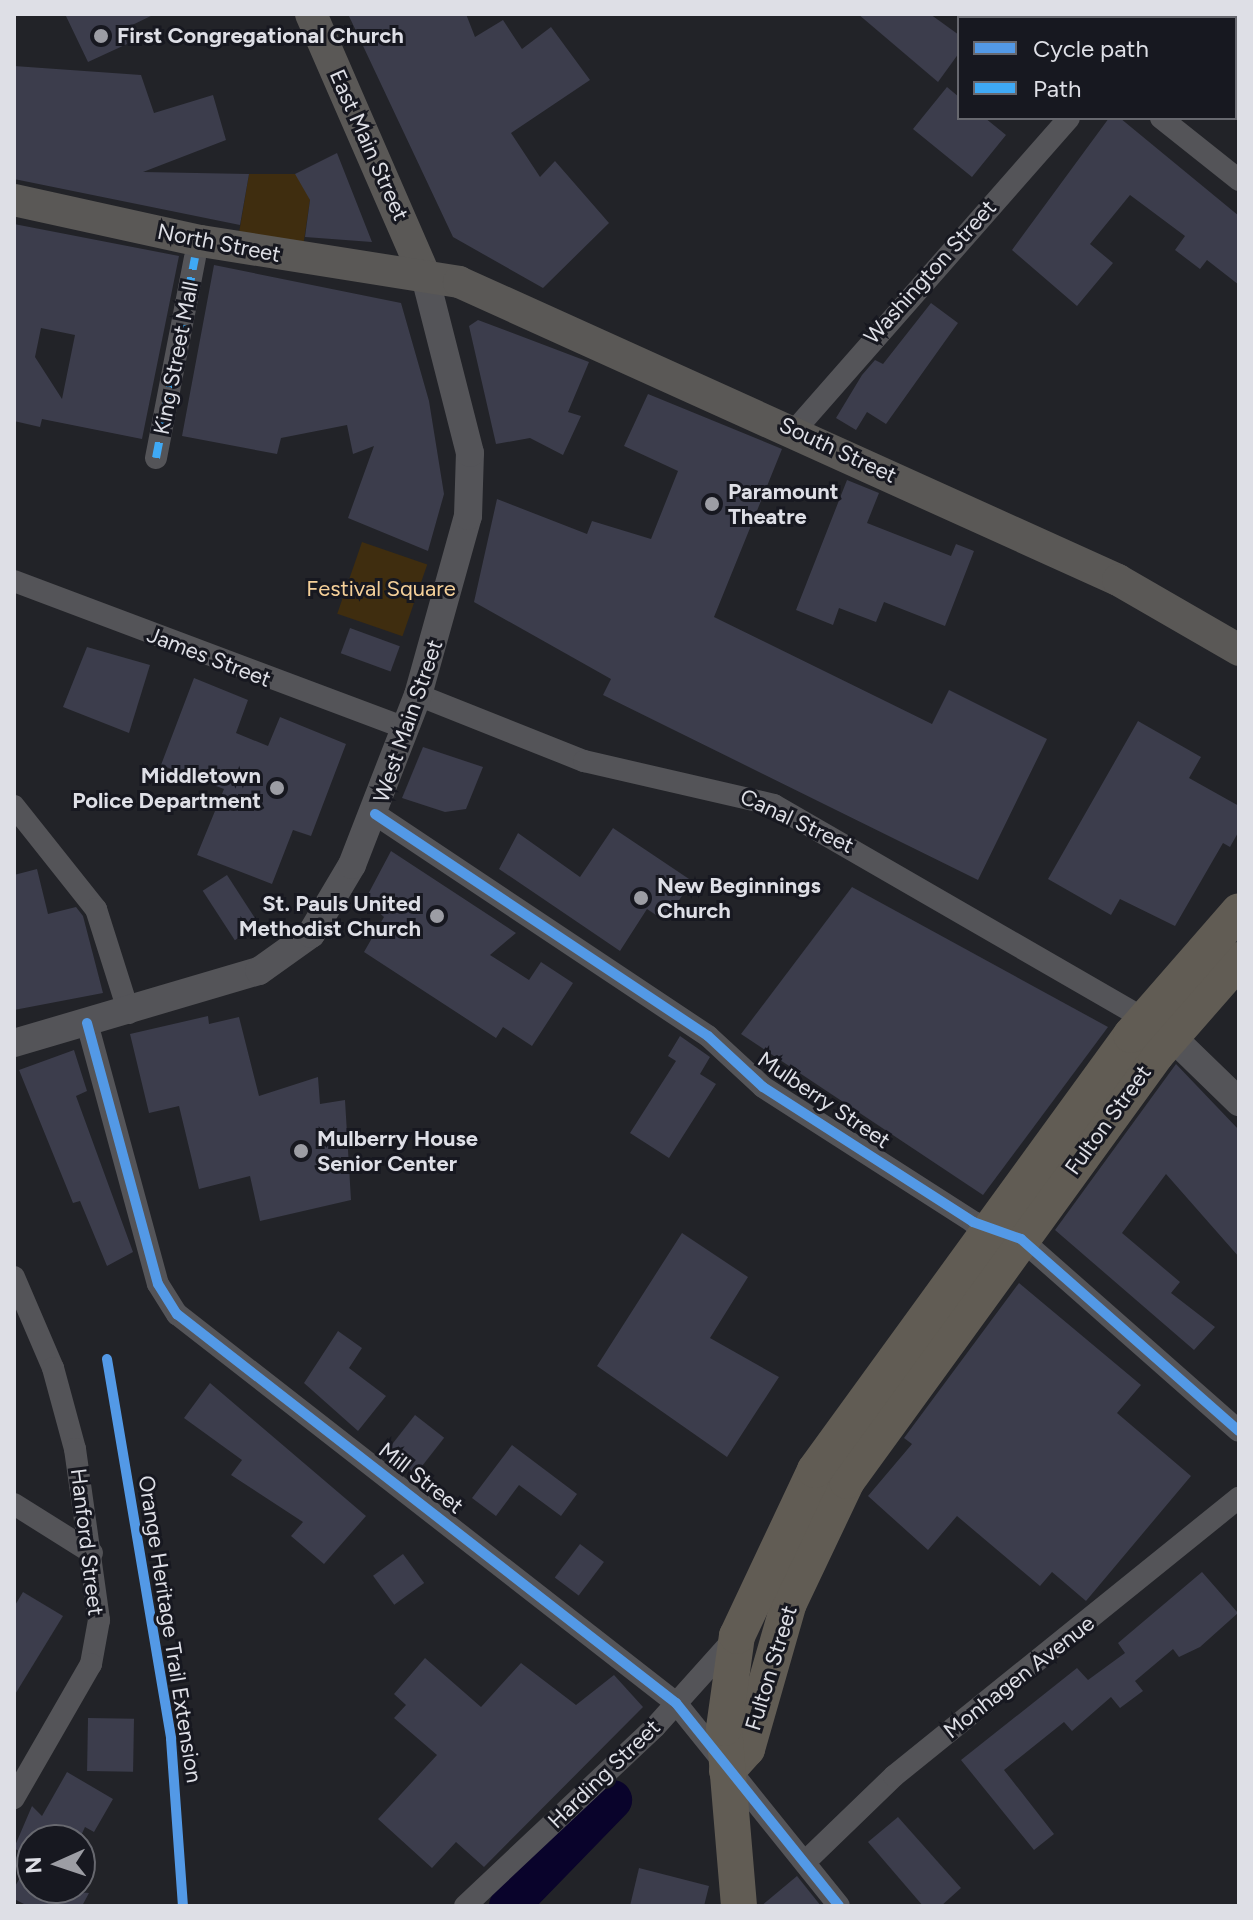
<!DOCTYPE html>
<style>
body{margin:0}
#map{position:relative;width:1253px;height:1920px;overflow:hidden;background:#222328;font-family:Figtree,sans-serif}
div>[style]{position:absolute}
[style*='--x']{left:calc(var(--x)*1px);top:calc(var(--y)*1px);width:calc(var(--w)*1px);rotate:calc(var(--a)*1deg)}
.green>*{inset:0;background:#3f2d0f;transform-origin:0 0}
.river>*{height:40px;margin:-20px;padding:0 20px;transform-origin:20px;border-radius:20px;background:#09032b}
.building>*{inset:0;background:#3c3d4c;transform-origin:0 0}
.minor>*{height:22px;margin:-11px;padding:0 11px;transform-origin:11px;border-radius:11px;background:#545458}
.tertiary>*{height:28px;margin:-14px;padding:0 14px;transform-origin:14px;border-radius:14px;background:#545458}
.secondary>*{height:32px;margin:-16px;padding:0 16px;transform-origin:16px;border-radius:16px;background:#5a5856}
.primary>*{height:36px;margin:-18px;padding:0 18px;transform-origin:18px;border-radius:18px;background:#615c54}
.quiet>*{height:8px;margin-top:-4px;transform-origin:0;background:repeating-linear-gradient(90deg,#3fa9f5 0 16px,transparent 0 24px)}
.cycleway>*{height:10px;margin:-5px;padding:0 5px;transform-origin:5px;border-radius:5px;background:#5399e6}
.dots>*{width:22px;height:22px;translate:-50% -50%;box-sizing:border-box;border:4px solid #171820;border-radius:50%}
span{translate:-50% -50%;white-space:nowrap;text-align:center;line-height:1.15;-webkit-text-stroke:6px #171820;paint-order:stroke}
.poi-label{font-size:22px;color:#dedfe6;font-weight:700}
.left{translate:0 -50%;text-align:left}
.right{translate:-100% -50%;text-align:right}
.street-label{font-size:22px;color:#dedfe6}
.park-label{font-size:22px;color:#f5d099}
.frame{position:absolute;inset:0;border:16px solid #dedfe6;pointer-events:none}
.legend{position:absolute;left:957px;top:16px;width:280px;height:104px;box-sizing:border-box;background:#171820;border:2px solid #67686f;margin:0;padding:10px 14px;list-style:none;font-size:24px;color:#dedfe6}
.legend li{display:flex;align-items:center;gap:16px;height:40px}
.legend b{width:40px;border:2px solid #67686f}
.north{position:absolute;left:16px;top:1824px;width:80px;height:80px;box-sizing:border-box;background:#171820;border:2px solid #67686f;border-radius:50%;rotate:267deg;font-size:22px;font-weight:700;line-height:32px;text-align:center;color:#dedfe6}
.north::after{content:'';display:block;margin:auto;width:28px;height:36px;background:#9c9da4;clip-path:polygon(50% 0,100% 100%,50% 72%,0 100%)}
</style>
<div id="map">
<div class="green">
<i style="clip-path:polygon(249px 174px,295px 174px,305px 184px,310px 200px,303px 247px,239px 233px)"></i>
<i style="left:362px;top:542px;width:69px;height:76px;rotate:19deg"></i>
</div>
<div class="river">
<i style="--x:509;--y:1906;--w:148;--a:-45.8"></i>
</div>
<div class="building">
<i style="clip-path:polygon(65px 14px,155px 14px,124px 29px,127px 44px,88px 62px)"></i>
<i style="clip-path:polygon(348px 14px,466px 14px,475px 37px,503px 20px,522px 49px,551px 27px,590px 80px,511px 133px,540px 177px,555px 161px,609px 223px,543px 288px,453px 237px)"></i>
<i style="clip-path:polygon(858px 14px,930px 14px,959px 35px,959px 53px,938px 82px)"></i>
<i style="clip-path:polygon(14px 66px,141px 75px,154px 113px,213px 95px,226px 140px,143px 172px,249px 174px,240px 225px,14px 179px)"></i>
<i style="clip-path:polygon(947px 87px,959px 97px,959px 118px,985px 118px,1006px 135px,972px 177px,913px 129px)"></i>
<i style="clip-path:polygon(1109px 118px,1120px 118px,1239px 216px,1239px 285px,1207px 260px,1200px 269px,1175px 250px,1185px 236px,1130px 195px,1090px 244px,1113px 263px,1077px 306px,1012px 250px)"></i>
<i style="clip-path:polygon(337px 153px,372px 242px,305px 237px,310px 200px,295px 174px)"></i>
<i style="clip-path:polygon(evenodd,14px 224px,179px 256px,142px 439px,42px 419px,40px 427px,14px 421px,14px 224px,41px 328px,75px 335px,62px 399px,35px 357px,41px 328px)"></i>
<i style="clip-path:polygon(214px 265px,401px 303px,429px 401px,444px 494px,428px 551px,348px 518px,374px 446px,353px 454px,347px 425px,281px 438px,277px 454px,182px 436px)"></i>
<i style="clip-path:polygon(931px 303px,958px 323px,886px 424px,867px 412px,856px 430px,836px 418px,862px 375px,875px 360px,883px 364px)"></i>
<i style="clip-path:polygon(478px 320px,589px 362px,568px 412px,581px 416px,563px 455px,530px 438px,496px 444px,469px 326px)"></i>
<i style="clip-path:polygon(648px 394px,782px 449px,714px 617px,932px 724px,949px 690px,1047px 739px,978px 880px,603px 695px,611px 679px,474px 602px,497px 499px,587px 534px,592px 521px,651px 539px,678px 471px,624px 446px)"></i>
<i style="clip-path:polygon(847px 480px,879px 493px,867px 523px,951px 556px,956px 544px,974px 551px,945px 626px,884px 602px,876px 622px,839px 608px,833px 625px,796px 610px)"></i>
<i style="left:350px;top:628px;width:53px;height:27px;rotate:20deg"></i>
<i style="clip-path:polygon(87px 647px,150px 665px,129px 733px,63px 707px)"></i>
<i style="clip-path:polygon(194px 678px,248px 700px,236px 733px,268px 746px,280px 717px,346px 744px,311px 836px,293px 830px,272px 884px,197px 855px,224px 789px,161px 765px)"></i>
<i style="clip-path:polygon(1138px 721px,1201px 757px,1189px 778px,1239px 806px,1239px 831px,1230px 847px,1223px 843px,1175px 926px,1120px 899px,1111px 915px,1048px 879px)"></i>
<i style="clip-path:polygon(423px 747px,483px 767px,466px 809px,445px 812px,402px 798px)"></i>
<i style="clip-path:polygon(613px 828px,692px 881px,665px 921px,647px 909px,620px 951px,499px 869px,518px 833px,580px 877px)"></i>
<i style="clip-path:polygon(391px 851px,516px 933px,490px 955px,529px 980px,541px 962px,573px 983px,532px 1046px,503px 1027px,496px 1038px,364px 952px,384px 917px,365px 900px)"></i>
<i style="clip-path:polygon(37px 869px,48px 914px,76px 907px,83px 916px,103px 993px,14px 1010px,14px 875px)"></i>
<i style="left:227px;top:875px;width:59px;height:29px;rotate:57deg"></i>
<i style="clip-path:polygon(852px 887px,1108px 1027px,983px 1195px,741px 1034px)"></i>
<i style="clip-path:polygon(208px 1016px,209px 1024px,239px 1017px,259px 1096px,318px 1077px,320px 1104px,345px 1100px,351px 1200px,260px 1221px,250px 1176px,199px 1189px,179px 1106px,149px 1113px,130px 1034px)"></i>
<i style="clip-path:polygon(680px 1036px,710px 1057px,700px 1074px,716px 1084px,669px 1158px,630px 1133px,676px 1061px,668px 1056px)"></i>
<i style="clip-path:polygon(74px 1050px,87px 1091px,76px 1096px,133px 1252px,107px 1266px,80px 1201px,73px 1203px,19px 1070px)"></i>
<i style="clip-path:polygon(1176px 1064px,1239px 1130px,1239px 1257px,1166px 1174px,1122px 1233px,1180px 1282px,1171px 1293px,1215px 1327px,1194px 1350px,1055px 1230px)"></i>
<i style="clip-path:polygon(682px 1233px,748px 1277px,710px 1338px,779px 1377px,727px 1457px,597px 1366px)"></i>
<i style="clip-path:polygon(1019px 1283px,1141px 1385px,1117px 1413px,1191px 1476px,1086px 1601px,1052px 1572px,1040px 1586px,957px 1516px,928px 1550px,868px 1496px,912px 1444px,904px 1438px)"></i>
<i style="clip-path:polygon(338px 1331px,362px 1348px,349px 1368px,386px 1396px,358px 1431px,304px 1383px)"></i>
<i style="clip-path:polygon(210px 1383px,366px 1516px,324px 1564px,291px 1536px,303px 1522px,231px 1475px,242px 1460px,184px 1418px)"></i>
<i style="left:415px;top:1415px;width:37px;height:46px;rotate:38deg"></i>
<i style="clip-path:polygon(512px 1445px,577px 1494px,561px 1516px,519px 1485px,496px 1516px,472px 1498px)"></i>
<i style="left:580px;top:1544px;width:30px;height:42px;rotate:37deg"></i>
<i style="left:403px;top:1554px;width:36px;height:37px;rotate:54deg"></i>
<i style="clip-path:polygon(1202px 1572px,1238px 1613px,1200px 1647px,1179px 1657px,1173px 1649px,1135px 1681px,1143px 1691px,1120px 1708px,1111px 1697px,1072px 1731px,1064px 1722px,1004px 1770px,1054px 1834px,1034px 1850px,961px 1760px,1077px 1668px,1088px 1680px,1125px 1653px,1118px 1643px)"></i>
<i style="clip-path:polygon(23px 1592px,63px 1616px,14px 1696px,14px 1607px)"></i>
<i style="clip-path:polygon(425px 1658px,481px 1707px,521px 1663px,576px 1705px,614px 1675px,643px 1707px,484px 1867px,456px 1842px,432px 1868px,378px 1819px,437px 1755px,394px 1718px,406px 1705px,394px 1694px)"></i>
<i style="left:88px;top:1718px;width:46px;height:53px;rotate:1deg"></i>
<i style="clip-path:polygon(67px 1772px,113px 1799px,94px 1832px,85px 1827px,79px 1840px,32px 1840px,32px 1888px,89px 1893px,82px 1906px,28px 1906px,14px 1899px,14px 1888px,31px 1859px,14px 1848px,32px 1806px,42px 1816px)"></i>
<i style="clip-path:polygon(898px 1817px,961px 1888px,941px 1906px,923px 1906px,868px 1842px)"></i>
<i style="clip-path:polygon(639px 1868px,709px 1886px,704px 1906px,630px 1906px)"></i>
<i style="clip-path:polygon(797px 1876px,821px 1906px,761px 1906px)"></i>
</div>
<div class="minor">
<i style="--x:1027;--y:14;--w:6;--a:39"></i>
<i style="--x:1149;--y:18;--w:6;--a:-45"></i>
<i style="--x:1161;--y:118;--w:100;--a:38.5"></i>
<i style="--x:795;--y:430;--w:415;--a:-48.7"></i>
<i style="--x:156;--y:458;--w:204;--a:-79"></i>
<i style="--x:14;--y:581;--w:419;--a:20.6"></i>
<i style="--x:418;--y:695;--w:179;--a:21.7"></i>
<i style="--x:584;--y:761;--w:195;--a:13"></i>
<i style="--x:774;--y:805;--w:440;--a:30"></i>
<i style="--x:14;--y:806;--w:132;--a:51.5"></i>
<i style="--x:96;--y:909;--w:109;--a:72.4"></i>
<i style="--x:375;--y:814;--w:400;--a:33.7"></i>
<i style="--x:708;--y:1036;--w:75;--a:42.8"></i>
<i style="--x:763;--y:1087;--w:250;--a:32.7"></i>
<i style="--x:973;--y:1222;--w:51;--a:19.5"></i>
<i style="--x:1021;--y:1239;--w:290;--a:41.4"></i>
<i style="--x:87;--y:1023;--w:270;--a:74.8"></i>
<i style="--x:158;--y:1284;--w:36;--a:58"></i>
<i style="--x:177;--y:1314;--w:633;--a:37.94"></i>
<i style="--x:676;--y:1703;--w:260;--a:51.2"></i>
<i style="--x:14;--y:1277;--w:99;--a:66.8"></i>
<i style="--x:53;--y:1368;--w:84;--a:74.8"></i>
<i style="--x:75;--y:1449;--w:173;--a:82"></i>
<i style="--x:99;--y:1620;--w:45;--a:100.3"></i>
<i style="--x:91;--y:1664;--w:155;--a:119.9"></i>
<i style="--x:14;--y:1504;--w:92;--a:32.1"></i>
<i style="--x:805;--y:1862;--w:124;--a:-44"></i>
<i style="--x:894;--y:1776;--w:443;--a:-38.9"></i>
<i style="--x:465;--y:1906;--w:261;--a:-43.3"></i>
<i style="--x:655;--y:1727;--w:118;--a:-48.1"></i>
</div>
<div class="tertiary">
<i style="--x:1171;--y:1036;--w:95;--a:44.1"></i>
<i style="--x:14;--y:1043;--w:255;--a:-16.4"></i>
<i style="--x:259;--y:971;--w:64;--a:-35.4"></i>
<i style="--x:311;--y:934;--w:80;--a:-59.3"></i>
<i style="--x:352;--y:865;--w:182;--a:-68.8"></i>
<i style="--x:418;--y:695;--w:186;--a:-74.4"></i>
<i style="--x:468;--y:516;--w:63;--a:-88.2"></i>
<i style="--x:470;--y:453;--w:183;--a:-104.3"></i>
</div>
<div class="secondary">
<i style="--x:311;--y:14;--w:286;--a:66.5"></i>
<i style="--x:14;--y:200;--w:191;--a:12.4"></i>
<i style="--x:201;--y:241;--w:261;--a:9"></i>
<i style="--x:459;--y:282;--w:723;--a:24.33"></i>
<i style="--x:1118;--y:580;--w:140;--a:30"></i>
</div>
<div class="primary">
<i style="--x:727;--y:1771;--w:30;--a:-48"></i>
<i style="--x:747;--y:1749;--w:152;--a:-74"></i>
<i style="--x:789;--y:1603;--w:135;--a:-64.6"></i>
<i style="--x:847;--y:1481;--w:526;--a:-54.04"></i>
<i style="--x:1156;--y:1055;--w:126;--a:-48.9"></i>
<i style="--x:739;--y:1906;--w:179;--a:-94.8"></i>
<i style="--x:724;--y:1728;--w:93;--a:-82"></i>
<i style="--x:737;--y:1636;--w:183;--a:-64.8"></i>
<i style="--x:815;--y:1470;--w:538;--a:-54"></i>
<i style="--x:1131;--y:1035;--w:164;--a:-48.9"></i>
</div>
<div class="quiet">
<i style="--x:156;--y:458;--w:204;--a:-79"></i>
</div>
<div class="cycleway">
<i style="--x:375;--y:814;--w:400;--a:33.7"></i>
<i style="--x:708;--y:1036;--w:75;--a:42.8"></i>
<i style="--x:763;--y:1087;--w:250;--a:32.7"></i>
<i style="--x:973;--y:1222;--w:51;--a:19.5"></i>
<i style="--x:1021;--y:1239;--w:290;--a:41.4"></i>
<i style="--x:87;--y:1023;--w:270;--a:74.8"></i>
<i style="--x:158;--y:1284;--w:36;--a:58"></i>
<i style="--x:177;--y:1314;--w:633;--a:37.94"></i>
<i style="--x:676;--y:1703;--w:260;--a:51.2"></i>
<i style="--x:107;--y:1359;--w:385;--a:80.4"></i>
<i style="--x:171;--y:1739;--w:167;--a:85.9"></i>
</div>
<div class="dots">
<i style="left:101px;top:36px;background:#9c9da4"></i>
<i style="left:712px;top:504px;background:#9c9da4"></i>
<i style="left:277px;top:788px;background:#9c9da4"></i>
<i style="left:641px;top:898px;background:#9c9da4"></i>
<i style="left:437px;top:916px;background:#9c9da4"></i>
<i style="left:301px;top:1151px;background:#9c9da4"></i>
</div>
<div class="poi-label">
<span class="left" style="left:117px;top:36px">First Congregational Church</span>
<span class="left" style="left:728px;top:504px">Paramount<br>Theatre</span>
<span class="right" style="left:261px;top:788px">Middletown<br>Police Department</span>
<span class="left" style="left:657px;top:898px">New Beginnings<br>Church</span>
<span class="right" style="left:421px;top:916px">St. Pauls United<br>Methodist Church</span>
<span class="left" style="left:317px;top:1151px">Mulberry House<br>Senior Center</span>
</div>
<div class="street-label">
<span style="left:369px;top:145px;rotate:66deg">East Main Street</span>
<span style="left:219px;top:243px;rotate:11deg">North Street</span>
<span style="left:930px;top:272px;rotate:-48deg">Washington Street</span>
<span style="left:176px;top:358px;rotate:-79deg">King Street Mall</span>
<span style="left:838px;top:450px;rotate:25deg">South Street</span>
<span style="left:209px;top:657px;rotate:21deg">James Street</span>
<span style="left:408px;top:721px;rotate:-71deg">West Main Street</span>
<span style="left:797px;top:821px;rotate:25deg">Canal Street</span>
<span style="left:824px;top:1100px;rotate:34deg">Mulberry Street</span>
<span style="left:1108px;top:1120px;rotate:-54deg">Fulton Street</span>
<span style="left:421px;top:1478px;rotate:38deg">Mill Street</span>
<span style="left:87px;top:1542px;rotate:83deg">Hanford Street</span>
<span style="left:170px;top:1629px;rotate:81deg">Orange Heritage Trail Extension</span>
<span style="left:771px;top:1668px;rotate:-73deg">Fulton Street</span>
<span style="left:1019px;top:1677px;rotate:-38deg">Monhagen Avenue</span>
<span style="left:604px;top:1774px;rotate:-44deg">Harding Street</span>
</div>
<div class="park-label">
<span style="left:381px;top:589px">Festival Square</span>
</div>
<div class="frame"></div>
<ul class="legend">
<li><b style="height:10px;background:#5399e6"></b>Cycle path</li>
<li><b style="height:10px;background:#3fa9f5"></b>Path</li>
</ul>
<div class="north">N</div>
</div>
